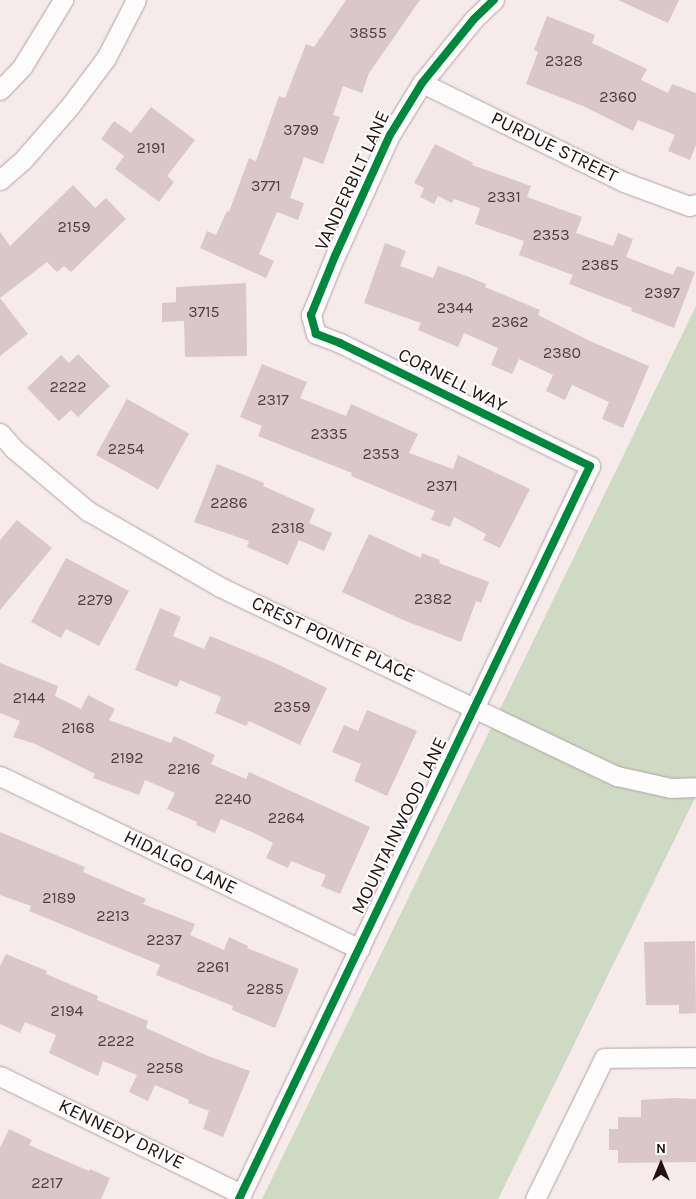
<!DOCTYPE html>
<style>
body{margin:0}
#map{position:relative;width:696px;height:1199px;overflow:hidden;background:#f7eaea;font-family:Karla,sans-serif}
div>[style]{position:absolute}
[style*='--x']{left:calc(var(--x)*1px);top:calc(var(--y)*1px);width:calc(var(--w)*1px);rotate:calc(var(--a)*1deg)}
.green>*{inset:0;background:#cedac3}
.building>*{inset:0;background:#dac7cb;transform-origin:0 0}
.roads{filter:drop-shadow(0 0 1px #b2a3a3) drop-shadow(0 0 1px #b2a3a3)}
.minor>*{height:19px;margin:-9.5px;padding:0 9.5px;transform-origin:9.5px;border-radius:9.5px;background:#fefcfc}
.cycleway>*{height:8px;margin:-4px;padding:0 4px;transform-origin:4px;border-radius:4px;background:#00873e}
span{translate:-50% -50%;white-space:nowrap;text-align:center;line-height:1.15;-webkit-text-stroke:4px #fff;paint-order:stroke}
.number-label{font-size:16px;color:#523e3f}
.number-label span{-webkit-text-stroke-width:0}
.street-label{font-size:19px;color:#241010}
.north{position:absolute;left:636px;top:1139px;width:50px;height:50px;-webkit-text-stroke:4px #fff;paint-order:stroke;rotate:0deg;font-size:14px;font-weight:700;line-height:20px;text-align:center;color:#241010}
.north::after{content:'';display:block;margin:auto;width:18px;height:22px;background:#241010;clip-path:polygon(50% 0,100% 100%,50% 72%,0 100%)}
</style>
<div id="map">
<div class="green">
<i style="clip-path:polygon(696px 306px,696px 796px,498px 1199px,262px 1199px)"></i>
</div>
<div class="building">
<i style="clip-path:polygon(346px 0,420px 0,369px 73px,362px 93px,343px 86px,333px 115px,340px 117px,323px 164px,304px 157px,290px 198px,304px 203px,298px 220px,277px 212px,259px 254px,274px 261px,266px 278px,200px 248px,207px 231px,216px 235px,227px 211px,229px 212px,249px 158px,256px 161px,279px 96px,285px 98px,306px 44px,314px 47px)"></i>
<i style="clip-path:polygon(618px 0,679px 0,668px 23px)"></i>
<i style="clip-path:polygon(547px 16px,595px 35px,592px 43px,647px 69px,641px 80px,668px 93px,672px 84px,696px 93px,696px 145px,690px 160px,668px 151px,675px 135px,638px 120px,633px 131px,583px 106px,526px 84px,538px 52px,534px 50px)"></i>
<i style="clip-path:polygon(151px 107px,195px 140px,167px 176px,174px 182px,159px 202px,115px 169px,124px 156px,101px 139px,114px 121px,131px 133px)"></i>
<i style="clip-path:polygon(435px 144px,473px 163px,472px 165px,531px 186px,527px 197px,582px 217px,576px 233px,613px 246px,618px 233px,633px 239px,626px 257px,673px 275px,677px 266px,695px 272px,674px 328px,631px 311px,632px 308px,569px 284px,573px 275px,519px 255px,524px 241px,475px 224px,480px 208px,454px 199px,452px 203px,438px 196px,434px 204px,420px 197px,424px 188px,414px 183px)"></i>
<i style="clip-path:polygon(73px 185px,95px 208px,106px 198px,126px 219px,71px 272px,64px 266px,57px 272px,47px 262px,0 298px,28px 334px,0 356px,0 232px,10px 246px)"></i>
<i style="clip-path:polygon(385px 243px,406px 251px,400px 266px,433px 278px,438px 266px,469px 277px,486px 284px,485px 287px,540px 310px,538px 315px,592px 342px,649px 366px,623px 428px,602px 419px,609px 402px,572px 385px,565px 400px,546px 391px,553px 375px,519px 359px,512px 374px,491px 365px,498px 348px,464px 333px,458px 347px,418px 330px,421px 323px,364px 303px)"></i>
<i style="clip-path:polygon(246px 283px,247px 356px,185px 357px,184px 321px,162px 322px,162px 303px,176px 302px,176px 287px)"></i>
<i style="clip-path:polygon(78px 354px,110px 386px,78px 417px,71px 410px,59px 421px,27px 388px,61px 355px,69px 363px)"></i>
<i style="clip-path:polygon(262px 364px,307px 382px,300px 398px,346px 416px,351px 404px,418px 434px,409px 453px,453px 469px,458px 455px,530px 489px,500px 548px,483px 540px,486px 534px,454px 517px,450px 527px,431px 520px,435px 511px,351px 476px,352px 473px,258px 436px,262px 426px,240px 417px)"></i>
<i style="left:127px;top:399px;width:71px;height:64px;rotate:29deg"></i>
<i style="clip-path:polygon(217px 464px,264px 483px,263px 486px,315px 509px,309px 523px,332px 533px,324px 551px,299px 540px,288px 565px,247px 547px,249px 541px,194px 522px)"></i>
<i style="clip-path:polygon(17px 520px,52px 548px,0 610px,0 540px)"></i>
<i style="clip-path:polygon(369px 534px,421px 558px,422px 553px,440px 560px,439px 563px,489px 582px,481px 603px,476px 601px,461px 642px,403px 620px,342px 592px)"></i>
<i style="clip-path:polygon(66px 558px,129px 591px,99px 646px,66px 629px,61px 638px,31px 622px)"></i>
<i style="clip-path:polygon(160px 608px,181px 617px,173px 636px,204px 649px,210px 636px,275px 663px,327px 688px,300px 745px,249px 721px,246px 726px,215px 713px,221px 697px,180px 680px,177px 687px,135px 670px)"></i>
<i style="clip-path:polygon(0 663px,58px 686px,55px 696px,81px 709px,88px 695px,115px 709px,109px 720px,171px 743px,174px 736px,215px 755px,211px 764px,246px 779px,249px 772px,370px 827px,340px 894px,321px 886px,326px 875px,291px 861px,288px 868px,266px 858px,273px 843px,254px 833px,221px 819px,215px 833px,196px 825px,197px 822px,167px 809px,175px 793px,145px 780px,139px 795px,93px 778px,95px 774px,35px 744px,13px 737px,20px 721px,0 713px)"></i>
<i style="clip-path:polygon(367px 710px,417px 731px,387px 796px,354px 781px,361px 764px,332px 752px,344px 725px,358px 731px)"></i>
<i style="clip-path:polygon(0 832px,85px 867px,83px 872px,146px 899px,143px 904px,195px 924px,190px 935px,224px 950px,229px 937px,248px 946px,247px 948px,299px 969px,275px 1028px,232px 1010px,233px 1006px,156px 975px,160px 965px,29px 911px,31px 906px,0 895px)"></i>
<i style="clip-path:polygon(695px 941px,696px 1013px,679px 1014px,679px 1005px,646px 1005px,644px 942px)"></i>
<i style="clip-path:polygon(6px 954px,47px 971px,46px 974px,98px 996px,97px 1000px,148px 1021px,146px 1028px,208px 1056px,250px 1071px,223px 1137px,203px 1129px,209px 1111px,188px 1103px,189px 1100px,155px 1085px,148px 1101px,129px 1092px,137px 1075px,103px 1061px,98px 1076px,49px 1053px,56px 1035px,25px 1022px,20px 1033px,0 1024px,0 966px)"></i>
<i style="clip-path:polygon(675px 1098px,696px 1099px,696px 1162px,618px 1163px,618px 1150px,609px 1150px,609px 1129px,618px 1129px,618px 1117px,641px 1117px,641px 1100px)"></i>
<i style="clip-path:polygon(9px 1129px,32px 1140px,29px 1145px,89px 1171px,90px 1169px,110px 1178px,101px 1199px,0 1199px,0 1148px)"></i>
</div>
<div class="roads">
<div class="minor">
<i style="--x:422;--y:83;--w:225;--a:26.1"></i>
<i style="--x:624;--y:182;--w:69;--a:20.3"></i>
<i style="--x:689;--y:206;--w:7;--a:-16"></i>
<i style="--x:0;--y:90;--w:32;--a:-46"></i>
<i style="--x:22;--y:67;--w:79;--a:-58.5"></i>
<i style="--x:0;--y:180;--w:30;--a:-41"></i>
<i style="--x:23;--y:160;--w:72;--a:-49"></i>
<i style="--x:70;--y:106;--w:60;--a:-53.1"></i>
<i style="--x:106;--y:58;--w:65;--a:-62.7"></i>
<i style="--x:0;--y:433;--w:21;--a:49"></i>
<i style="--x:14;--y:449;--w:97;--a:40"></i>
<i style="--x:88;--y:511;--w:152;--a:29.9"></i>
<i style="--x:220;--y:587;--w:440;--a:25.5"></i>
<i style="--x:617;--y:776;--w:55;--a:12.5"></i>
<i style="--x:671;--y:788;--w:25;--a:-2"></i>
<i style="--x:0;--y:776;--w:399;--a:25.7"></i>
<i style="--x:0;--y:1076;--w:268;--a:26.1"></i>
<i style="--x:239;--y:1199;--w:813;--a:-64.41"></i>
<i style="--x:590;--y:466;--w:279;--a:-153.8"></i>
<i style="--x:340;--y:343;--w:26;--a:-159"></i>
<i style="--x:316;--y:334;--w:20;--a:-105"></i>
<i style="--x:311;--y:315;--w:64;--a:-67.9"></i>
<i style="--x:335;--y:256;--w:133;--a:-65.6"></i>
<i style="--x:390;--y:135;--w:61;--a:-58.4"></i>
<i style="--x:422;--y:83;--w:82;--a:-50.9"></i>
<i style="--x:474;--y:19;--w:28;--a:-44"></i>
<i style="--x:535;--y:1199;--w:157;--a:-63.9"></i>
<i style="--x:604;--y:1058;--w:92;--a:-0.6"></i>
</div>
</div>
<div class="cycleway">
<i style="--x:239;--y:1199;--w:813;--a:-64.41"></i>
<i style="--x:590;--y:466;--w:279;--a:-153.8"></i>
<i style="--x:340;--y:343;--w:26;--a:-159"></i>
<i style="--x:316;--y:334;--w:20;--a:-105"></i>
<i style="--x:311;--y:315;--w:64;--a:-67.9"></i>
<i style="--x:335;--y:256;--w:133;--a:-65.6"></i>
<i style="--x:390;--y:135;--w:61;--a:-58.4"></i>
<i style="--x:422;--y:83;--w:82;--a:-50.9"></i>
<i style="--x:474;--y:19;--w:28;--a:-44"></i>
</div>
<div class="number-label">
<span style="left:368px;top:33px">3855</span>
<span style="left:564px;top:61px">2328</span>
<span style="left:618px;top:97px">2360</span>
<span style="left:301px;top:130px">3799</span>
<span style="left:151px;top:148px">2191</span>
<span style="left:266px;top:186px">3771</span>
<span style="left:504px;top:197px">2331</span>
<span style="left:74px;top:227px">2159</span>
<span style="left:551px;top:235px">2353</span>
<span style="left:600px;top:265px">2385</span>
<span style="left:662px;top:293px">2397</span>
<span style="left:455px;top:308px">2344</span>
<span style="left:204px;top:312px">3715</span>
<span style="left:510px;top:322px">2362</span>
<span style="left:562px;top:353px">2380</span>
<span style="left:68px;top:387px">2222</span>
<span style="left:273px;top:400px">2317</span>
<span style="left:329px;top:434px">2335</span>
<span style="left:126px;top:449px">2254</span>
<span style="left:381px;top:454px">2353</span>
<span style="left:442px;top:486px">2371</span>
<span style="left:229px;top:503px">2286</span>
<span style="left:288px;top:528px">2318</span>
<span style="left:433px;top:599px">2382</span>
<span style="left:95px;top:600px">2279</span>
<span style="left:29px;top:698px">2144</span>
<span style="left:292px;top:707px">2359</span>
<span style="left:78px;top:728px">2168</span>
<span style="left:127px;top:758px">2192</span>
<span style="left:184px;top:769px">2216</span>
<span style="left:233px;top:799px">2240</span>
<span style="left:286px;top:818px">2264</span>
<span style="left:59px;top:898px">2189</span>
<span style="left:113px;top:916px">2213</span>
<span style="left:164px;top:940px">2237</span>
<span style="left:213px;top:967px">2261</span>
<span style="left:265px;top:989px">2285</span>
<span style="left:67px;top:1011px">2194</span>
<span style="left:116px;top:1041px">2222</span>
<span style="left:165px;top:1068px">2258</span>
<span style="left:47px;top:1183px">2217</span>
</div>
<div class="street-label">
<span style="left:554px;top:148px;rotate:26deg">PURDUE STREET</span>
<span style="left:353px;top:181px;rotate:-65deg">VANDERBILT LANE</span>
<span style="left:452px;top:381px;rotate:27deg">CORNELL WAY</span>
<span style="left:333px;top:640px;rotate:25deg">CREST POINTE PLACE</span>
<span style="left:400px;top:826px;rotate:-64deg">MOUNTAINWOOD LANE</span>
<span style="left:180px;top:863px;rotate:26deg">HIDALGO LANE</span>
<span style="left:121px;top:1135px;rotate:26deg">KENNEDY DRIVE</span>
</div>
<div class="north">N</div>
</div>
